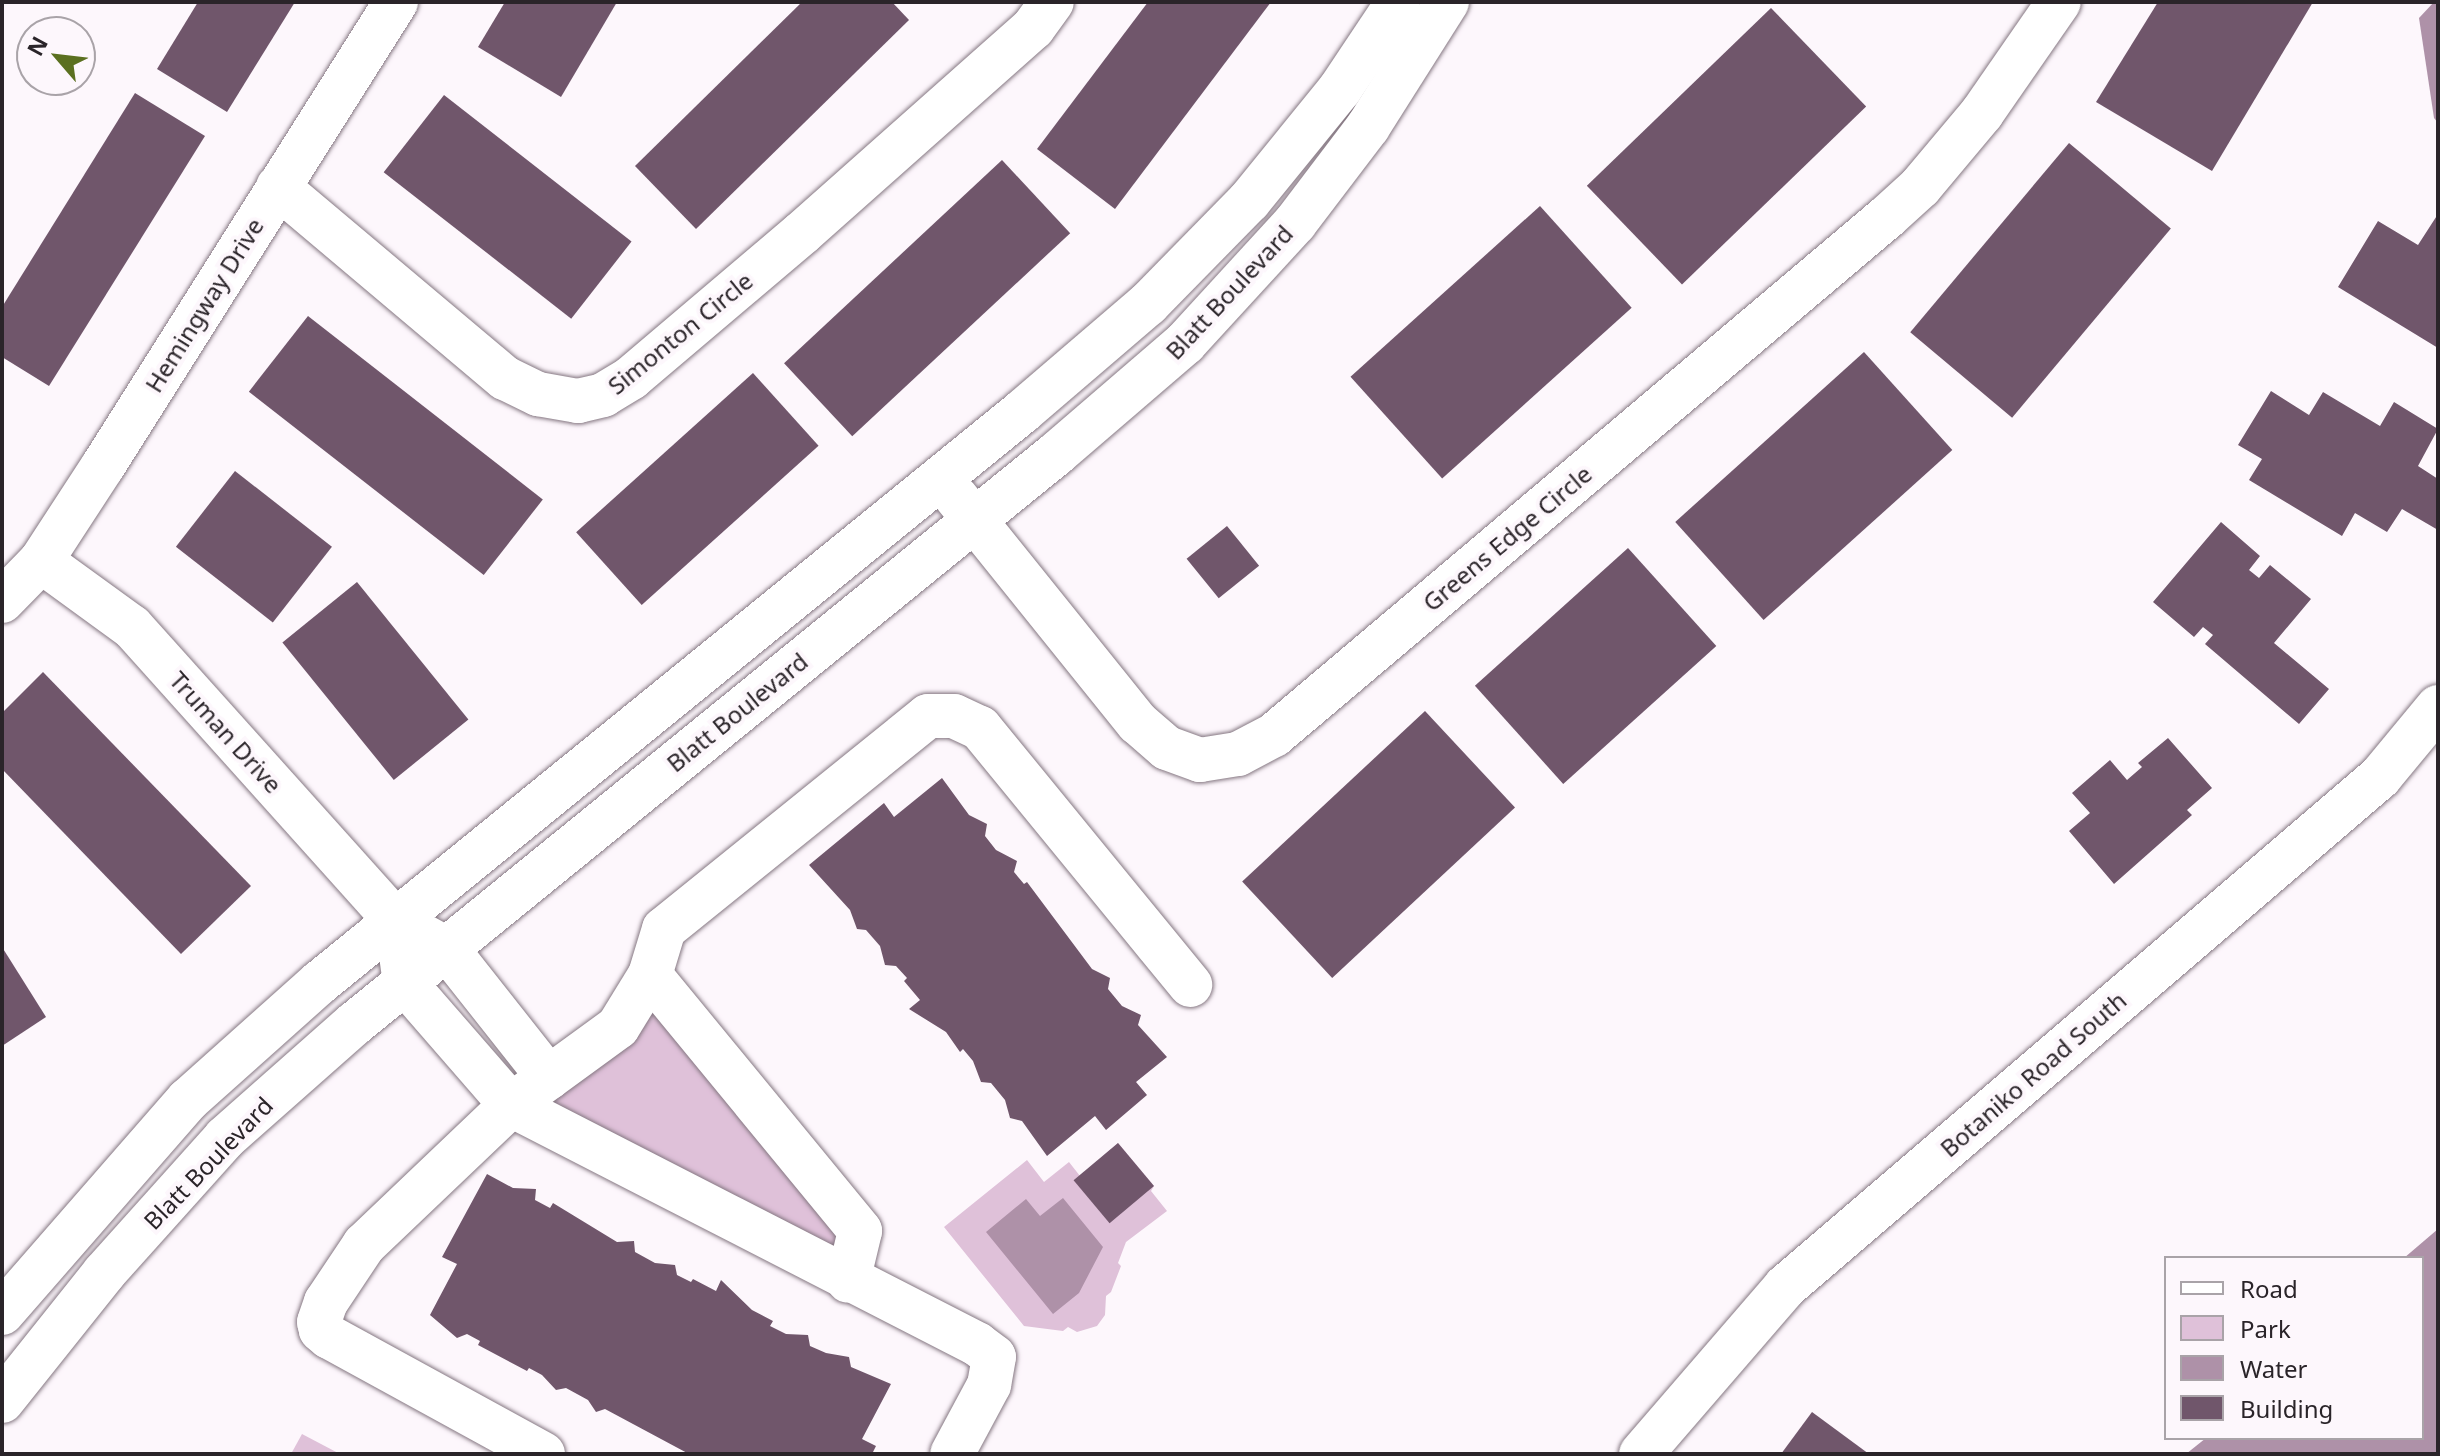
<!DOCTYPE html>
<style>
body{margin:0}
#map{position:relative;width:2440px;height:1456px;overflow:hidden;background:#fdf7fc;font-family:"Noto Sans",sans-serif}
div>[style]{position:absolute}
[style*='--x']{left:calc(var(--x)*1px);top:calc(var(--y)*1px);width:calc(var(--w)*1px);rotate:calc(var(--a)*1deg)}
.green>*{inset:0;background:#dfc1d9}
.water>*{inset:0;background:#ae91a8}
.building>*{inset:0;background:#70566b;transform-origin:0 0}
.roads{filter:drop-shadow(0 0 2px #857782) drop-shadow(0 0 2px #857782)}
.minor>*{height:44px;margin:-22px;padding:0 22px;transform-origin:22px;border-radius:22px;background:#fff}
span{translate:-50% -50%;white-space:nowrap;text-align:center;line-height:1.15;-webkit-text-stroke:8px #fdf7fc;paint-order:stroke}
.street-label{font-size:24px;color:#2a2429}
.frame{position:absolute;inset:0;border:4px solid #2a2429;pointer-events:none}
.legend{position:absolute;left:2164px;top:1256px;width:260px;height:184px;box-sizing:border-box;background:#fdf7fc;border:2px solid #a9a3a8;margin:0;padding:10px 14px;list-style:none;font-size:24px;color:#2a2429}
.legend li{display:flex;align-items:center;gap:16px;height:40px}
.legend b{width:40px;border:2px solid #a9a3a8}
.north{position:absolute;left:16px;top:16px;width:80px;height:80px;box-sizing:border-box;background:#fdf7fc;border:2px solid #a9a3a8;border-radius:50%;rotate:298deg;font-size:22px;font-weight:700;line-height:32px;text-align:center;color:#2a2429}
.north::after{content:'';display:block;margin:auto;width:28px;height:36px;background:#5b7020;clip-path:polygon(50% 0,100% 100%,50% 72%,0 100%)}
</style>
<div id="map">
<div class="green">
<i style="clip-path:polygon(650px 975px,860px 1231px,848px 1281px,511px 1105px)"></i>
<i style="clip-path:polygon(1118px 1143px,1154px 1186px,1151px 1191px,1167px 1211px,1126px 1242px,1118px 1263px,1121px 1266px,1111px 1292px,1106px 1296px,1105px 1315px,1097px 1326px,1077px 1332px,1068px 1327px,1063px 1331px,1024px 1326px,944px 1227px,1027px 1160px,1044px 1182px,1069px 1162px,1080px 1176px)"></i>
<i style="clip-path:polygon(302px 1434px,340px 1454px,291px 1454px)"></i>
</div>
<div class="water">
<i style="clip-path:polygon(2434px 2px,2438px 2px,2438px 123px,2434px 118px,2419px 18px)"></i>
<i style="clip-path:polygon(1063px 1198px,1103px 1247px,1079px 1293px,1053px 1314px,986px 1232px,1026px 1199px,1040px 1216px)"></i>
<i style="clip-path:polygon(2438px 1229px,2438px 1454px,2186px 1454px,2206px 1438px,2422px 1438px,2422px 1258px,2404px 1258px)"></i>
</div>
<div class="building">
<i style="clip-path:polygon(198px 2px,295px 2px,227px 112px,157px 69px)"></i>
<i style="clip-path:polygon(505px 2px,617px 2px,561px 97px,478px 47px)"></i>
<i style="clip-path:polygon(802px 2px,892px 2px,909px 20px,696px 229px,635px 166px)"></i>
<i style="clip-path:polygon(1148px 2px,1271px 2px,1115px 209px,1037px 149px)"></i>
<i style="clip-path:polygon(2158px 2px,2313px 2px,2212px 171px,2096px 102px)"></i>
<i style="left:1771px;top:8px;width:137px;height:256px;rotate:46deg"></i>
<i style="clip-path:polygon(135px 93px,205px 136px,49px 386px,2px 357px,2px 307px)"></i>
<i style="left:444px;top:95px;width:238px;height:98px;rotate:38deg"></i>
<i style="left:2069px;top:143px;width:133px;height:247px;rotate:40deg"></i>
<i style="left:1002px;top:160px;width:100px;height:298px;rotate:47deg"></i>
<i style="left:1540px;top:206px;width:137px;height:255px;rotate:48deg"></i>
<i style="clip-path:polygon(2438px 214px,2438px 348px,2338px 287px,2378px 221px,2418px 245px)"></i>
<i style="left:308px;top:316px;width:298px;height:96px;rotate:38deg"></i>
<i style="left:1864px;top:352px;width:132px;height:254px;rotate:48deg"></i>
<i style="left:753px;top:373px;width:98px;height:238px;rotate:48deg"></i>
<i style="clip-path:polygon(2271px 391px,2309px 415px,2323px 392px,2380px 426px,2394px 402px,2438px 429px,2418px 466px,2438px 479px,2438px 530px,2402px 509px,2387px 532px,2355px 513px,2342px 536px,2249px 480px,2262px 459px,2238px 445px)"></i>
<i style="left:235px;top:471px;width:123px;height:96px;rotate:38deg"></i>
<i style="clip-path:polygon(2221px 522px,2260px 556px,2249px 570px,2259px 578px,2270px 565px,2311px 599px,2274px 643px,2329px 689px,2299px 724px,2205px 644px,2213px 635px,2203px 627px,2194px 637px,2153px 602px)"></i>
<i style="left:1227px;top:526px;width:51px;height:52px;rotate:51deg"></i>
<i style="left:1628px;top:548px;width:132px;height:206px;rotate:48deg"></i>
<i style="left:357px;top:582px;width:177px;height:96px;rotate:51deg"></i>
<i style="clip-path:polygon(43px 672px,251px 886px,181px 954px,2px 769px,2px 713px)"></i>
<i style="left:1425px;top:711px;width:132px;height:250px;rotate:47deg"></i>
<i style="clip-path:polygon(2168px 738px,2212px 788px,2187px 810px,2192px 815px,2114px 884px,2069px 831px,2090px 813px,2072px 793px,2110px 760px,2127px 780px,2142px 767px,2138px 763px)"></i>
<i style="clip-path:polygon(942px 778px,969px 815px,987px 824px,985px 836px,996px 850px,1017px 861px,1014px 872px,1024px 884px,1027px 882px,1092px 969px,1110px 978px,1108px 989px,1122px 1006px,1141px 1015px,1138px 1025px,1167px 1057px,1136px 1082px,1147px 1095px,1106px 1130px,1095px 1116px,1047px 1156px,1022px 1121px,1010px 1118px,1005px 1100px,991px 1083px,981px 1082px,973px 1061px,963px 1049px,960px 1052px,946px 1032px,909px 1009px,920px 1000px,904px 981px,907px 978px,896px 966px,885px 965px,880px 946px,866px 930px,857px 929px,850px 910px,809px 865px,884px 803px,894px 817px)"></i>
<i style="clip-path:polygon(2px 947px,46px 1017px,2px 1046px)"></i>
<i style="left:1118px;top:1143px;width:56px;height:58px;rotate:50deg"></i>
<i style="clip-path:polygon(487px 1174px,513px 1188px,536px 1189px,535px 1200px,550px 1208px,553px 1203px,617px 1242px,634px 1241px,635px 1252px,655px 1263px,675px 1265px,677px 1275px,691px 1282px,693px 1279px,716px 1291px,721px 1280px,752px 1310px,773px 1321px,770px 1326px,786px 1334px,808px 1335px,810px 1346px,826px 1353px,849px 1357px,851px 1367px,891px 1384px,862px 1439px,876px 1446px,872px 1454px,689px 1454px,605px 1409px,596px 1412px,588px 1400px,566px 1388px,556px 1390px,542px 1375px,529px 1368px,527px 1371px,478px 1345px,480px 1341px,467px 1334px,457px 1338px,430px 1315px,457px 1264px,442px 1257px)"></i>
<i style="clip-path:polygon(1812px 1412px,1869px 1454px,1781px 1454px)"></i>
</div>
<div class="roads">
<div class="minor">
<i style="--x:278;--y:187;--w:297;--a:40.1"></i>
<i style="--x:505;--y:378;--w:37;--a:26"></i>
<i style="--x:538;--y:394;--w:41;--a:9.9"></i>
<i style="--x:578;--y:401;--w:26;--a:-13"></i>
<i style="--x:603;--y:395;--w:33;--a:-31"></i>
<i style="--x:631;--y:378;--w:224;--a:-40.3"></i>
<i style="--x:802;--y:233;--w:309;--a:-41.6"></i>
<i style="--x:1033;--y:28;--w:32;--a:-54"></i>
<i style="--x:956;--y:497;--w:290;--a:51.2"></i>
<i style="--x:1138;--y:723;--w:38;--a:41"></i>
<i style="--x:1167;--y:748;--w:35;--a:20"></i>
<i style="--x:1200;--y:760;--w:38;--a:-9"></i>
<i style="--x:1238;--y:754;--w:41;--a:-27.8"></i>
<i style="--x:1274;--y:735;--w:803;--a:-40.2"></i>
<i style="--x:1887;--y:217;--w:45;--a:-42.3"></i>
<i style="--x:1920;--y:187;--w:97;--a:-50"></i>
<i style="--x:1982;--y:113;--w:135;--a:-55.3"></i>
<i style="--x:41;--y:561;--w:112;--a:36"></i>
<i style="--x:132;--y:627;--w:395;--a:48.1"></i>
<i style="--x:396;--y:921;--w:58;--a:28.8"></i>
<i style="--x:447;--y:949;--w:164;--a:51.7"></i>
<i style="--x:2;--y:601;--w:56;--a:-45.7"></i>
<i style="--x:41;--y:561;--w:113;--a:-56.9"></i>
<i style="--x:103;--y:466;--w:549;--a:-57.73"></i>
<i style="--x:401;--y:955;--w:28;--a:82"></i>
<i style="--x:405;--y:983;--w:162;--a:49"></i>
<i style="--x:511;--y:1105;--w:524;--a:27.15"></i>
<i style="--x:977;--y:1344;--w:21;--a:37"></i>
<i style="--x:994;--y:1357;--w:28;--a:100"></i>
<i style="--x:989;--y:1385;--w:78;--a:118.2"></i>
<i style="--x:650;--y:975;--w:331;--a:50.6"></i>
<i style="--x:860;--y:1231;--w:51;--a:103.5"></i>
<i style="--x:2;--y:1313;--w:283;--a:-48.9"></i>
<i style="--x:188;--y:1100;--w:176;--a:-41.8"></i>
<i style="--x:319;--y:983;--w:907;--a:-39.09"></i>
<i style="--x:1023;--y:411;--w:165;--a:-40.6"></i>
<i style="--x:1148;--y:304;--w:144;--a:-45.6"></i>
<i style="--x:1249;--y:201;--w:144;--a:-50.9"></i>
<i style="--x:1340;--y:89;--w:105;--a:-56.3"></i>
<i style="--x:2;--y:1401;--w:164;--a:-51.4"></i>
<i style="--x:104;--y:1273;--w:181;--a:-48.1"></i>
<i style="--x:225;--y:1138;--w:172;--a:-41.5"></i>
<i style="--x:354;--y:1024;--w:906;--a:-39.08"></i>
<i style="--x:1057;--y:453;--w:169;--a:-40.7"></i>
<i style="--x:1185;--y:343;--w:163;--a:-47.5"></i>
<i style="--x:1295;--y:223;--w:121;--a:-52.8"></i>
<i style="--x:1368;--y:127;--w:148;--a:-57.7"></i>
<i style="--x:543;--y:1454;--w:244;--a:-151.3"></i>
<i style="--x:329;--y:1337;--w:11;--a:-139"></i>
<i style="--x:321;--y:1330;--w:8;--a:-104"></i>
<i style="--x:319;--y:1322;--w:21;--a:-71"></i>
<i style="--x:326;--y:1302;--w:69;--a:-56.3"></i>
<i style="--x:364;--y:1245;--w:203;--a:-43.6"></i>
<i style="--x:511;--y:1105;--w:132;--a:-36.1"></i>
<i style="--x:618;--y:1027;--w:61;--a:-58.4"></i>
<i style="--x:650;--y:975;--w:48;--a:-73.1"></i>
<i style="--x:664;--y:929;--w:339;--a:-38.9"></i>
<i style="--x:928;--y:716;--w:26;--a:0"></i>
<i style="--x:954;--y:716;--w:29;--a:25"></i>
<i style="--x:980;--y:728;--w:332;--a:50.7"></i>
<i style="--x:1641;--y:1454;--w:221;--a:-49.2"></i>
<i style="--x:1785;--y:1287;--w:784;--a:-40.6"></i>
<i style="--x:2380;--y:777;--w:91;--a:-50.4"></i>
</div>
</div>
<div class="street-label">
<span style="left:1229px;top:292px;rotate:-47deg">Blatt Boulevard</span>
<span style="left:204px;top:305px;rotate:-58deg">Hemingway Drive</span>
<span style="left:680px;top:333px;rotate:-39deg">Simonton Circle</span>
<span style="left:1507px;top:538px;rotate:-40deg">Greens Edge Circle</span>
<span style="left:737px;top:712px;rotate:-39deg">Blatt Boulevard</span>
<span style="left:226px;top:732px;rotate:48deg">Truman Drive</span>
<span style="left:2033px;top:1074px;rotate:-41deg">Botaniko Road South</span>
<span style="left:208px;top:1163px;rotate:-46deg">Blatt Boulevard</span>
</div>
<div class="frame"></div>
<ul class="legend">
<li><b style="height:10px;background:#fff"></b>Road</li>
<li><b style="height:22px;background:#dfc1d9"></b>Park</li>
<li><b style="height:22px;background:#ae91a8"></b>Water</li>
<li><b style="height:22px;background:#70566b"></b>Building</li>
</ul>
<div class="north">N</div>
</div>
